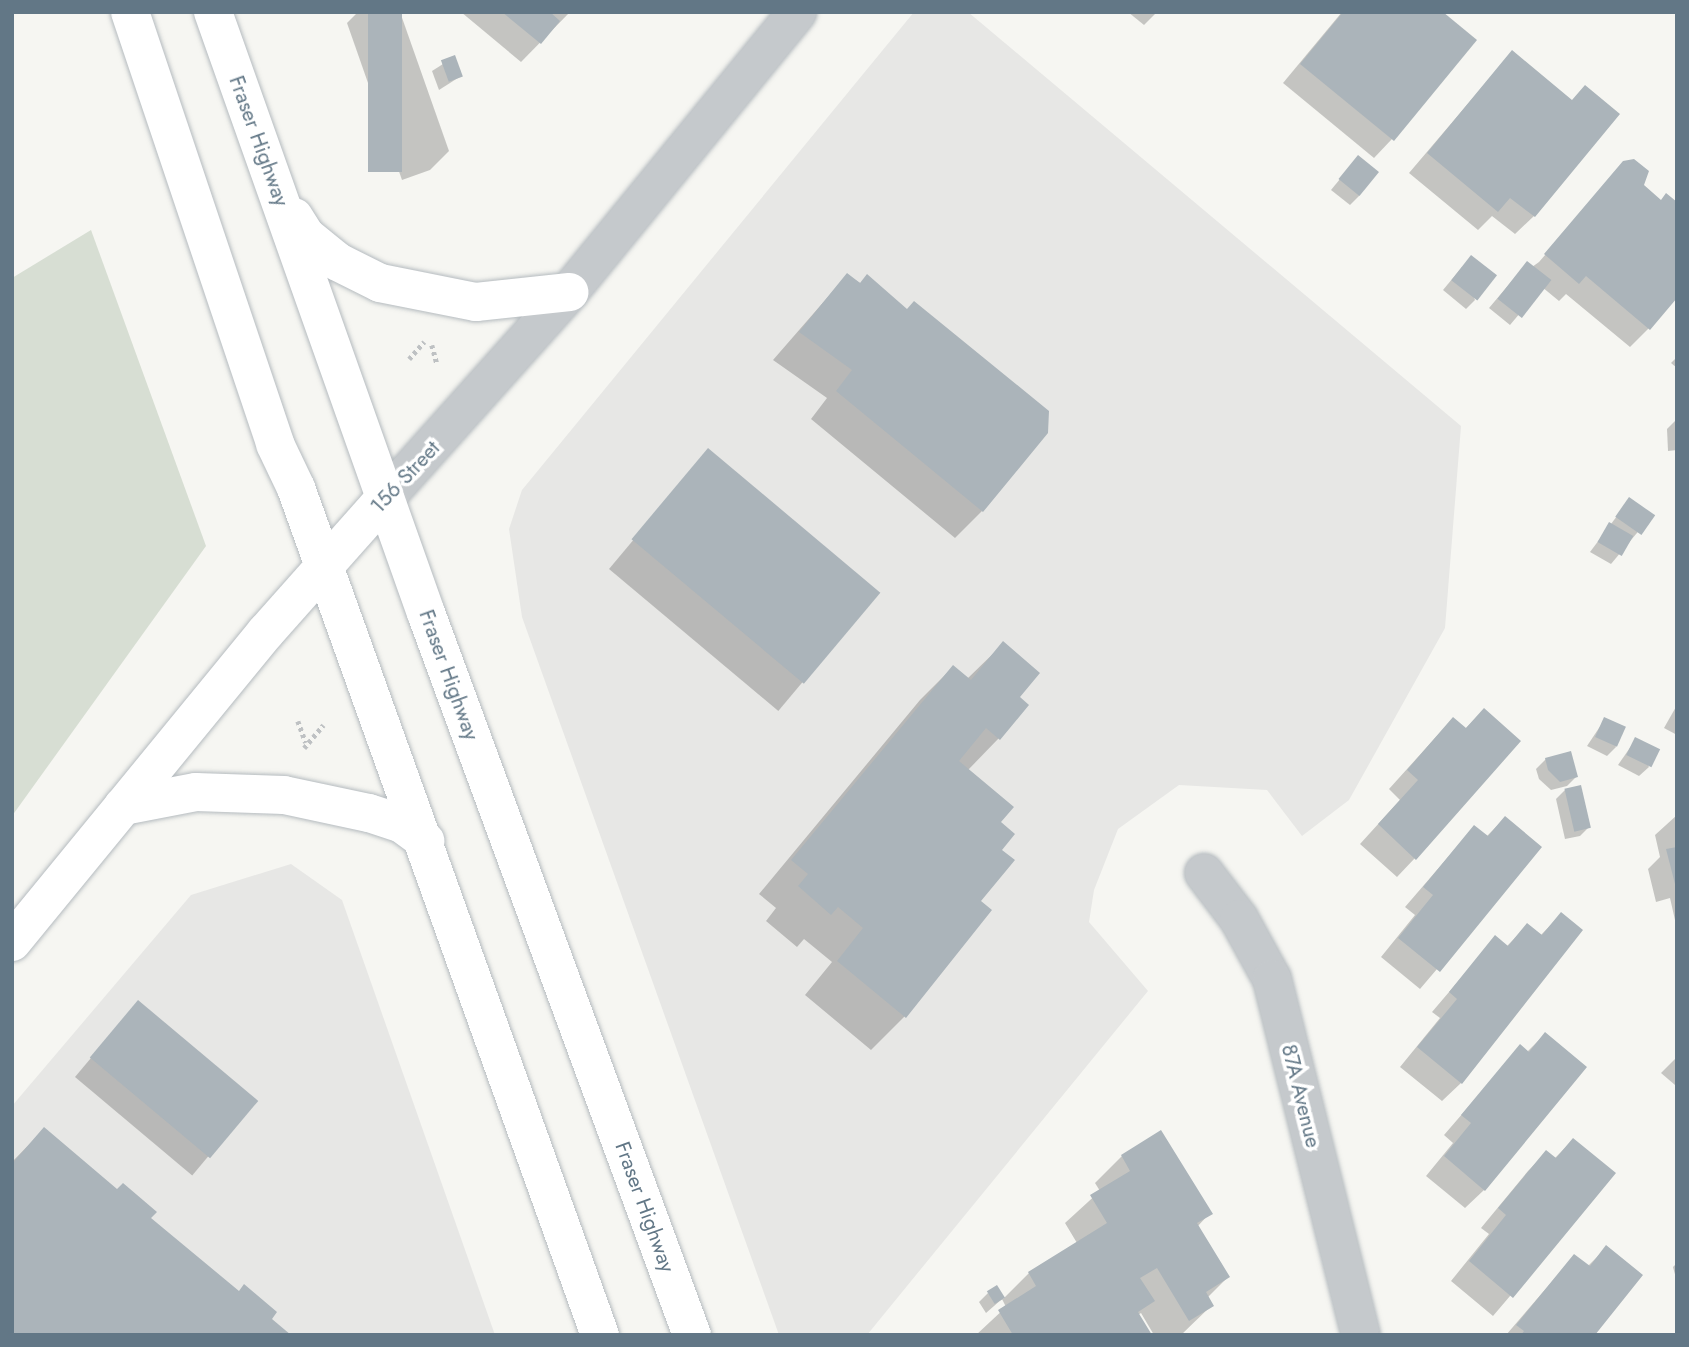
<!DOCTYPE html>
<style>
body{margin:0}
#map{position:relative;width:1689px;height:1347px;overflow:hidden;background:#f6f6f2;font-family:Jost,sans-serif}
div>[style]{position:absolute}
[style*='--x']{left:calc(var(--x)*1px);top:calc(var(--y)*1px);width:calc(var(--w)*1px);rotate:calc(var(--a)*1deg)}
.built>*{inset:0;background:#e7e7e5}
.green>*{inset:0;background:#d7ded3}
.shadow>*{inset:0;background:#0003;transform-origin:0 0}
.building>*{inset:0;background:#abb4ba;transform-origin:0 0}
.path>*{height:4.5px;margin-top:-2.25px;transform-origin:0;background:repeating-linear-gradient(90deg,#bec1c3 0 3.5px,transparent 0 7px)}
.roads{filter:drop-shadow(0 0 2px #b5bbbf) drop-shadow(0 0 2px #b5bbbf)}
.minor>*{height:38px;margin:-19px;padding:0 19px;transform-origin:19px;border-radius:19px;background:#c5c9cc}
.tertiary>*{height:38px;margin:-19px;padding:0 19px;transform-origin:19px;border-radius:19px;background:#c5c9cc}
.secondary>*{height:38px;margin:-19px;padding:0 19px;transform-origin:19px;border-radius:19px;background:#fff}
.primary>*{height:38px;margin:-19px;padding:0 19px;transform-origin:19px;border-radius:19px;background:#fff}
span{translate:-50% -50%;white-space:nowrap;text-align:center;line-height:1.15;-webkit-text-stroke:7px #fff;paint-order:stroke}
.street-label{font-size:21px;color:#627786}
.frame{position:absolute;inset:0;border:14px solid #627786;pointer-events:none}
</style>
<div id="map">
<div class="built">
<i style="clip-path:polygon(914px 12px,968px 12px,1461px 426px,1445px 628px,1349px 800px,1302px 836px,1267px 790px,1179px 785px,1118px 829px,1094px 890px,1089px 922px,1148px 991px,867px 1335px,779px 1335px,522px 617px,509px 529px,522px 490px)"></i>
<i style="clip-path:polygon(291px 864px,342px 900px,495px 1335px,12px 1335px,12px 1106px,191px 895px)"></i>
</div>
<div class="green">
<i style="clip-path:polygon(91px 230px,206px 546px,12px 816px,12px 278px)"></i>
</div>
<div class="shadow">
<i style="clip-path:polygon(358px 12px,400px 12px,449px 151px,430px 170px,402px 180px,347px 23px)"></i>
<i style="clip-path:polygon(461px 12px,570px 12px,521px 62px)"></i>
<i style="clip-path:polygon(1128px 12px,1157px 12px,1144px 25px)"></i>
<i style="clip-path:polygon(1342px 12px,1441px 12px,1392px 139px,1374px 158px,1283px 83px)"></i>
<i style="clip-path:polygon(1512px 52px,1534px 216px,1515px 234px,1492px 216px,1478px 230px,1409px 173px)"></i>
<i style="clip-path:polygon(454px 57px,461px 76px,439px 90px,432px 71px)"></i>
<i style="clip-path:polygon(1358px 157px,1359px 196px,1350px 205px,1331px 190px)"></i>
<i style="clip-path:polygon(1611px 179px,1643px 186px,1649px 328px,1630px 347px,1566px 294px,1559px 301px,1542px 287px,1510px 325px,1489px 308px,1527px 263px,1532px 267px,1539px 262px)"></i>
<i style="clip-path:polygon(1462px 267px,1475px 300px,1466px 309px,1443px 290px)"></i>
<i style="clip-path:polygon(847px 275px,906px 311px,982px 511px,955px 538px,811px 419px,827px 398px,773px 360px)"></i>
<i style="clip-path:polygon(1677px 357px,1677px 368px,1671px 363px)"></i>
<i style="clip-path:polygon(1677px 419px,1677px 450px,1668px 451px,1667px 429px)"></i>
<i style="left:708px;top:451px;width:221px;height:154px;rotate:40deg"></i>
<i style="clip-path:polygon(1629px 500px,1652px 515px,1611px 564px,1590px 552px)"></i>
<i style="clip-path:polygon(1003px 644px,1017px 698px,999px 738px,968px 770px,999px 822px,999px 850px,979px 901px,990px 910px,904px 1017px,871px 1050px,805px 995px,832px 962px,804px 939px,797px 947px,766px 921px,776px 908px,759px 894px,920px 700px,953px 667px,967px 679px)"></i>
<i style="clip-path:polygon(1677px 705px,1677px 735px,1664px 728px)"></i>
<i style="clip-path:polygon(1484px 710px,1415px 858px,1397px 877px,1360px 844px,1400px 800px,1389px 789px,1435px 738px,1453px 719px,1465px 729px)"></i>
<i style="clip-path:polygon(1605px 719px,1616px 747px,1607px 756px,1587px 746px)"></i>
<i style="clip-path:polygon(1636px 739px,1649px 767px,1639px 776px,1618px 765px)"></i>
<i style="clip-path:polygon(1546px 759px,1576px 777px,1567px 786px,1551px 790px,1539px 779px,1536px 769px)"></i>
<i style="clip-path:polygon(1565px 790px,1589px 827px,1580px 836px,1565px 839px,1556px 799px)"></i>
<i style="clip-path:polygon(1677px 815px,1677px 929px,1670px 898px,1656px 902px,1648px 869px,1660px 857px,1655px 835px)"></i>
<i style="clip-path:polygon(1505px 818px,1540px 848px,1420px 989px,1381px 957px,1415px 915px,1405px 907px,1474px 827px,1486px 837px)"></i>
<i style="clip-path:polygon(1561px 914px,1461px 1083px,1442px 1101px,1400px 1067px,1440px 1018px,1432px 1012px,1495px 938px,1506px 947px,1528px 925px,1540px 936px)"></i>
<i style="left:138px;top:1002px;width:153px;height:98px;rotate:40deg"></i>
<i style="clip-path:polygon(1545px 1034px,1484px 1190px,1465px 1208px,1426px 1176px,1453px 1143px,1444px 1135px,1520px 1047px,1527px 1052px)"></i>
<i style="clip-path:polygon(1677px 1057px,1677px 1084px,1675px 1085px,1661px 1073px)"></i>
<i style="clip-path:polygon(44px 1129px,149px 1219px,269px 1319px,12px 1335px,12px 1162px)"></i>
<i style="clip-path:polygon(1160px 1133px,1210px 1213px,1197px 1227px,1228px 1277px,1207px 1298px,1212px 1305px,1181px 1335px,1154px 1335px,1141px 1313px,1138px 1315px,1150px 1335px,976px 1335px,1006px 1307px,1002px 1299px,986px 1313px,979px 1302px,988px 1293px,1003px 1299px,1029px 1273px,1077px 1243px,1065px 1223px,1100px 1191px,1095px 1183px,1122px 1156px)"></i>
<i style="clip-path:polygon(1573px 1140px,1614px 1174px,1493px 1316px,1451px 1281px,1489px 1234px,1481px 1228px,1528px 1171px,1546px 1153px,1554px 1159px)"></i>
<i style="clip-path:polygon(1606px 1248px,1593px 1335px,1506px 1335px,1574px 1256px,1587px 1267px)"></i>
<i style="clip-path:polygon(1677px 1263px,1677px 1282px,1673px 1267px)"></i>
</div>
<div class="building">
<i style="left:368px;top:12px;width:34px;height:160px"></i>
<i style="clip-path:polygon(502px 12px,550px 12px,560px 21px,541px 44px)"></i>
<i style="clip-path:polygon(1343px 12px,1443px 12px,1477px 40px,1394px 141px,1300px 64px)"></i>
<i style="clip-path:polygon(1512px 50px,1572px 100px,1585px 85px,1620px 114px,1535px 217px,1510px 198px,1498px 212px,1427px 153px)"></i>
<i style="left:455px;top:55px;width:23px;height:15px;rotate:70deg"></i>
<i style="left:1358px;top:155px;width:27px;height:31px;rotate:39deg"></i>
<i style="clip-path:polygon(1634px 159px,1649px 171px,1644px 185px,1661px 200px,1666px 193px,1677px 202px,1677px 298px,1650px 330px,1586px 276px,1579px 284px,1544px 254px,1623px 161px)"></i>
<i style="left:1471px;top:255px;width:33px;height:32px;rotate:38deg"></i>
<i style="left:1527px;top:261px;width:31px;height:48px;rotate:38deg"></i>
<i style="clip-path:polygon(847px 273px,860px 283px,867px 274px,907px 309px,914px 301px,1049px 411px,1048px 433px,983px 512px,836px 391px,852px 370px,799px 332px)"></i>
<i style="left:708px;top:448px;width:225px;height:119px;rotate:40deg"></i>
<i style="left:1629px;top:497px;width:32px;height:24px;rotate:35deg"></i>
<i style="left:1609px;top:522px;width:28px;height:23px;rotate:30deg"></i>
<i style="clip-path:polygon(1003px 641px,1040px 673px,1020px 697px,1029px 705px,1000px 740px,986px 728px,959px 761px,1014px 807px,1001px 822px,1015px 834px,1002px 850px,1015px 860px,981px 901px,992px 910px,906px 1018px,837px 961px,863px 928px,838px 907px,831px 915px,798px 886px,808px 874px,791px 860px,953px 665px,971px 680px)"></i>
<i style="clip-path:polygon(1484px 708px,1521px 741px,1416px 860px,1378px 824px,1418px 780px,1407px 770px,1453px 717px,1466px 728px)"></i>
<i style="left:1604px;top:717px;width:24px;height:22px;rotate:24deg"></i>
<i style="left:1635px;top:737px;width:28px;height:20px;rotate:26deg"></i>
<i style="clip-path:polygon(1571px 751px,1578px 777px,1560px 782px,1548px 770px,1545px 758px)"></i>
<i style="left:1581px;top:785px;width:44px;height:17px;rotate:77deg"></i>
<i style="clip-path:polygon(1505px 816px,1542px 847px,1440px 972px,1398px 938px,1433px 895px,1423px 887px,1474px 825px,1488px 836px)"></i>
<i style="clip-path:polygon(1677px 847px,1677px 883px,1675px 884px,1666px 849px)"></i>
<i style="clip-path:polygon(1561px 912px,1583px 930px,1462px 1084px,1417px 1047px,1457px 999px,1449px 992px,1495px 935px,1508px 946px,1527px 923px,1542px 935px)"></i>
<i style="left:138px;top:1000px;width:157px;height:75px;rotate:40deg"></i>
<i style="clip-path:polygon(1545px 1032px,1587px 1067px,1485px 1191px,1444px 1156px,1471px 1123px,1461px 1115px,1520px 1044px,1529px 1052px)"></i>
<i style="clip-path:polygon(44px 1127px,117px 1189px,123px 1183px,157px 1212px,151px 1218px,239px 1291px,244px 1284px,277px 1312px,272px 1319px,291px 1335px,12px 1335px,12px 1164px)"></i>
<i style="clip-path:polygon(1161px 1130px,1213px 1214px,1197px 1223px,1230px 1277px,1206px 1292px,1214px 1306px,1189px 1321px,1157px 1268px,1140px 1278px,1155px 1301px,1138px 1312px,1152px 1335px,1013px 1335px,998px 1310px,1036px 1286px,1028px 1272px,1107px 1223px,1090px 1195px,1130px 1171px,1121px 1155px)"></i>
<i style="clip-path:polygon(1573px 1138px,1616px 1173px,1513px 1298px,1469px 1261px,1506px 1215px,1498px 1208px,1546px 1150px,1556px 1158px)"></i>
<i style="clip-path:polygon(1606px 1245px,1643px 1275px,1595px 1335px,1521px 1335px,1524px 1331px,1516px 1325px,1574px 1254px,1590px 1266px)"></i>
<i style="left:997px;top:1285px;width:15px;height:12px;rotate:58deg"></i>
</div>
<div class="path">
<i style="--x:432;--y:345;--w:20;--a:75"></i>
<i style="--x:409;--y:359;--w:23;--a:-49"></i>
<i style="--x:298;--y:721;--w:23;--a:70"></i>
<i style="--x:304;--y:748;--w:30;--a:-50"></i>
</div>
<div class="roads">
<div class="minor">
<i style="--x:1204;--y:873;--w:58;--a:52.7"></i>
<i style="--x:1239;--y:919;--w:68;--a:61.2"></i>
<i style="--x:1272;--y:979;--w:367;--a:76"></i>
</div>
<div class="tertiary">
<i style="--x:385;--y:498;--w:276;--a:-48.2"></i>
<i style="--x:569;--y:292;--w:361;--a:-50.8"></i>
</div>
<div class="secondary">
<i style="--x:12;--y:942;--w:401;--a:-50.7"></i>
<i style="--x:266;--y:632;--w:179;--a:-48.4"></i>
</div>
<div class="primary">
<i style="--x:130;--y:12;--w:456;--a:71.4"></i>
<i style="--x:275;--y:444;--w:49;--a:64.5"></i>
<i style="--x:296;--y:488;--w:900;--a:70.26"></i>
<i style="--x:213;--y:12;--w:638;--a:70.49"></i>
<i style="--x:426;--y:613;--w:769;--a:69.78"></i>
<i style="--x:294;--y:217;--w:22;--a:58"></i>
<i style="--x:306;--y:236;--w:41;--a:39.1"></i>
<i style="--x:338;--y:262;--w:47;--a:26.6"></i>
<i style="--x:380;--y:283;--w:98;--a:11.2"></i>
<i style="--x:476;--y:302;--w:94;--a:-6.1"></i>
<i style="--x:123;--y:806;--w:74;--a:-10.9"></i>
<i style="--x:196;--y:792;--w:88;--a:2"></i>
<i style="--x:284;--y:795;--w:87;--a:12"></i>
<i style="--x:369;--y:813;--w:35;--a:18"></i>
<i style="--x:402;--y:824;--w:29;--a:36"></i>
</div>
</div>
<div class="street-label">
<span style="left:259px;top:141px;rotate:70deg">Fraser Highway</span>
<span style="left:405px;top:477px;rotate:-47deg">156 Street</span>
<span style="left:449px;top:675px;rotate:70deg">Fraser Highway</span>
<span style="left:1301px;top:1096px;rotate:76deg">87A Avenue</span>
<span style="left:645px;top:1207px;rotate:70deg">Fraser Highway</span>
</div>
<div class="frame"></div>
</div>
